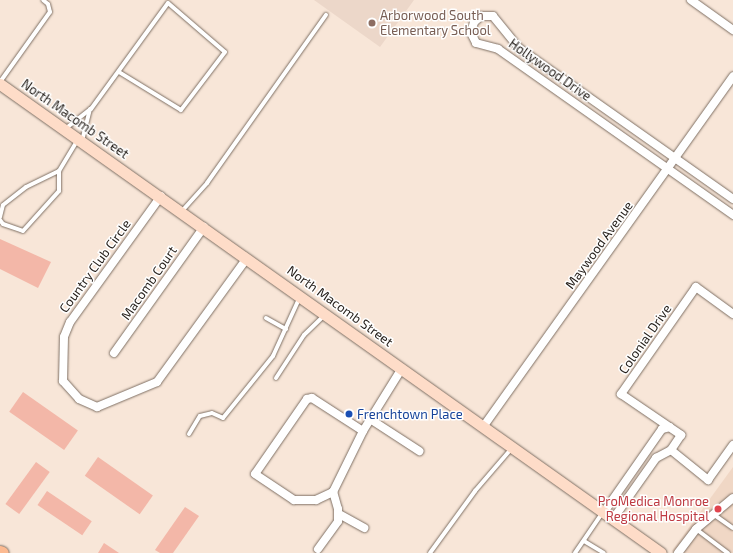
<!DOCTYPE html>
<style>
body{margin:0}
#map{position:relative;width:733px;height:553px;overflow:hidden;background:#f8e6d8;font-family:"Exo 2",sans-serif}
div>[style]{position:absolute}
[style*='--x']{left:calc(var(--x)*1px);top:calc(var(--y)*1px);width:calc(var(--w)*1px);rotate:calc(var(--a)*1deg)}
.built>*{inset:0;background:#f0d7c5}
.education>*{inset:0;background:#ecd7c9}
.building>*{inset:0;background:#f3b7a8;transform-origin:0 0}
.roads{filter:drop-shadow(0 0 1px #7f7064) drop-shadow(0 0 1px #7f7064)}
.lane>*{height:4px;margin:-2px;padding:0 2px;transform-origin:2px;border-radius:2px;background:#fff}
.street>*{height:8px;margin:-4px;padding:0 4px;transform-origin:4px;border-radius:4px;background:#fff}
.secondary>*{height:11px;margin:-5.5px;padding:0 5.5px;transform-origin:5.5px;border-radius:5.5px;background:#fedcc8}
.primary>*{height:13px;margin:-6.5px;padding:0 6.5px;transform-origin:6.5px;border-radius:6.5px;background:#fcba91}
.dots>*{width:11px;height:11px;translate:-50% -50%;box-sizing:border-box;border:2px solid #fff;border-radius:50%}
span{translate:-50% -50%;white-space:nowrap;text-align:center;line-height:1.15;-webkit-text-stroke:3px #fff;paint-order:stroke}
.education-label{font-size:13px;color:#785e54}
.left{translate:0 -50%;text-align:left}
.street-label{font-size:13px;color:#231d18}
.transit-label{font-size:13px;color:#164399}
.health-label{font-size:13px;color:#be3a42}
.right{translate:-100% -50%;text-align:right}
</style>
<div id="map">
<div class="built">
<i style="clip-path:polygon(733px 467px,733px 553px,675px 553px,672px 551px)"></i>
</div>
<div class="education">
<i style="clip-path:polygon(314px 0,414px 0,380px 47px)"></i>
</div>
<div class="building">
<i style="clip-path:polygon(0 239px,51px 262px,38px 288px,0 269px)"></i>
<i style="left:23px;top:392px;width:67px;height:24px;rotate:35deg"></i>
<i style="left:98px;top:457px;width:67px;height:23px;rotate:35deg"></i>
<i style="left:36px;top:462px;width:17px;height:52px;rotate:36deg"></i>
<i style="left:47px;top:491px;width:54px;height:17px;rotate:34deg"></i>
<i style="clip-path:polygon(185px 507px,199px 516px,173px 553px,160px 553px,155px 550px)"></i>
<i style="clip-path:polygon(104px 543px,119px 553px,98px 553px)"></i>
</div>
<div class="roads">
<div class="lane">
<i style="--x:0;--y:82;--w:86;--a:-54.5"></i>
<i style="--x:50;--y:12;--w:8;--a:-104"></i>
<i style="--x:48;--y:4;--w:6;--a:-141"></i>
<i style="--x:65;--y:129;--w:33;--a:-38"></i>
<i style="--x:91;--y:109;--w:131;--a:-54"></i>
<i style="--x:168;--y:3;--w:75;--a:40.7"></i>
<i style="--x:225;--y:52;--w:73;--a:127.2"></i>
<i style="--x:181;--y:110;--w:73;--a:-148.5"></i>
<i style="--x:82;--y:141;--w:33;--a:-76"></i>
<i style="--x:182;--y:211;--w:38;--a:-48"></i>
<i style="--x:207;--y:183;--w:206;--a:-54.7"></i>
<i style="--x:0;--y:217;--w:12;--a:-76"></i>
<i style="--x:3;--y:205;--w:29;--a:-38"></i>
<i style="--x:26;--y:187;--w:37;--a:-26"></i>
<i style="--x:59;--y:171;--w:35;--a:-59"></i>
<i style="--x:0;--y:220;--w:5;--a:53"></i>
<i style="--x:3;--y:224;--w:21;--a:19"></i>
<i style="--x:23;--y:231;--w:54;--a:-48"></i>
<i style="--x:59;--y:191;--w:20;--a:-90"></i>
<i style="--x:266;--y:318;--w:23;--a:29"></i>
<i style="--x:276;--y:378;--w:51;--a:-56.9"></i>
<i style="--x:304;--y:335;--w:28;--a:-44"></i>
<i style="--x:189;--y:434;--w:21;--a:-59"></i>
<i style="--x:200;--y:416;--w:12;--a:-14"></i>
<i style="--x:212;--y:413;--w:12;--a:24"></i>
<i style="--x:223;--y:418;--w:80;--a:-51.1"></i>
<i style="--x:273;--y:356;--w:63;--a:-65.5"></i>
<i style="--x:713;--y:514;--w:24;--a:35"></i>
<i style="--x:696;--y:529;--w:40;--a:37"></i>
<i style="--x:584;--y:541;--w:23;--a:31"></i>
<i style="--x:430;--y:553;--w:77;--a:-54"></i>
<i style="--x:475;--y:491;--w:57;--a:-49.3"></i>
<i style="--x:575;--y:553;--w:50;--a:-55.7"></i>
</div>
<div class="street">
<i style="--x:691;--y:0;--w:52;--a:35.5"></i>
<i style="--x:161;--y:196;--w:155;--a:125.8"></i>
<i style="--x:70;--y:322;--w:16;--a:112"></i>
<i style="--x:64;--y:337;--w:44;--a:91.3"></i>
<i style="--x:63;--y:381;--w:24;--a:48"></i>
<i style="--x:79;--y:399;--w:20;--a:24"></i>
<i style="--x:97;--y:407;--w:65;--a:-22.6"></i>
<i style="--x:157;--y:382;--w:153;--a:-54"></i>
<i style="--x:733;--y:199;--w:262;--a:-144.8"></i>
<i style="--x:519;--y:48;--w:41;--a:-129.1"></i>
<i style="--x:493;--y:16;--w:12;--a:180"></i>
<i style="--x:481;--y:16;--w:9;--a:139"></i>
<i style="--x:474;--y:22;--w:11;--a:105"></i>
<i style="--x:471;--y:33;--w:11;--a:63"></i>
<i style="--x:476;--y:43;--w:23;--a:15"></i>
<i style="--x:498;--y:49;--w:288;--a:35.2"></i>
<i style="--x:733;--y:314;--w:46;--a:-143.9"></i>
<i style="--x:696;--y:287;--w:131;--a:125"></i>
<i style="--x:621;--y:394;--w:73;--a:34.3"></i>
<i style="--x:681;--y:435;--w:18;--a:124"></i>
<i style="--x:671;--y:450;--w:48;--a:39"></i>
<i style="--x:708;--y:480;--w:43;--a:-54.5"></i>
<i style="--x:114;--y:353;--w:155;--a:-54.5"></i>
<i style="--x:370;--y:419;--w:59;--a:33.1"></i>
<i style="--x:483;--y:427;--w:431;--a:-54.5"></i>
<i style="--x:363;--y:431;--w:61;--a:-147.1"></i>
<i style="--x:312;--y:398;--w:5;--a:169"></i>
<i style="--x:307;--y:399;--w:91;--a:124.7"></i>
<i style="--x:255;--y:474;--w:47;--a:33.7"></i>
<i style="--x:294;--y:500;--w:22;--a:0"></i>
<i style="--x:316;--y:500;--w:19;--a:-25"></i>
<i style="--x:333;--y:492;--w:68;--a:-63.8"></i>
<i style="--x:363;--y:431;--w:74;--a:-58.2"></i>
<i style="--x:604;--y:512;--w:101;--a:-55.1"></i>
<i style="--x:662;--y:429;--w:8;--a:-14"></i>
<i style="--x:339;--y:514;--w:29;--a:29"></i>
<i style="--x:613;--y:519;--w:75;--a:-54.8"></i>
<i style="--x:656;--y:458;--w:17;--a:-28"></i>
<i style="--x:318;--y:549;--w:34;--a:-54"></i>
<i style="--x:338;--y:521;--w:12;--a:-90"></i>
<i style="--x:338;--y:509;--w:18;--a:-106"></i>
<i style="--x:678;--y:553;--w:30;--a:-53"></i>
<i style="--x:696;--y:529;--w:48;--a:-40"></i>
</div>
<div class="secondary">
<i style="--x:0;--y:84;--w:810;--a:35.36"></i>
</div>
<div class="primary">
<i style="--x:0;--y:552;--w:2;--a:27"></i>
</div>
</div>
<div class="dots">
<i style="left:372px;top:23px;background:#8d6e63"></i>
<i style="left:349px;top:414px;background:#1a4fb4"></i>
<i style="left:718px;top:509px;background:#e0444e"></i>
</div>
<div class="education-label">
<span class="left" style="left:380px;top:23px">Arborwood South<br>Elementary School</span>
</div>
<div class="street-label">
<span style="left:550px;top:70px;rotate:35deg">Hollywood Drive</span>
<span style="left:75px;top:119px;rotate:35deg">North Macomb Street</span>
<span style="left:599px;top:245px;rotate:-54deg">Maywood Avenue</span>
<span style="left:95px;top:266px;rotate:-54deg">Country Club Circle</span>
<span style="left:149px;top:283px;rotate:-55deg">Macomb Court</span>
<span style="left:340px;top:306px;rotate:36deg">North Macomb Street</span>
<span style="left:645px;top:339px;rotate:-55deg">Colonial Drive</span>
</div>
<div class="transit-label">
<span class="left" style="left:357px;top:414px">Frenchtown Place</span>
</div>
<div class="health-label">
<span class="right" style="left:709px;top:509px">ProMedica Monroe<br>Regional Hospital</span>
</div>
</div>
